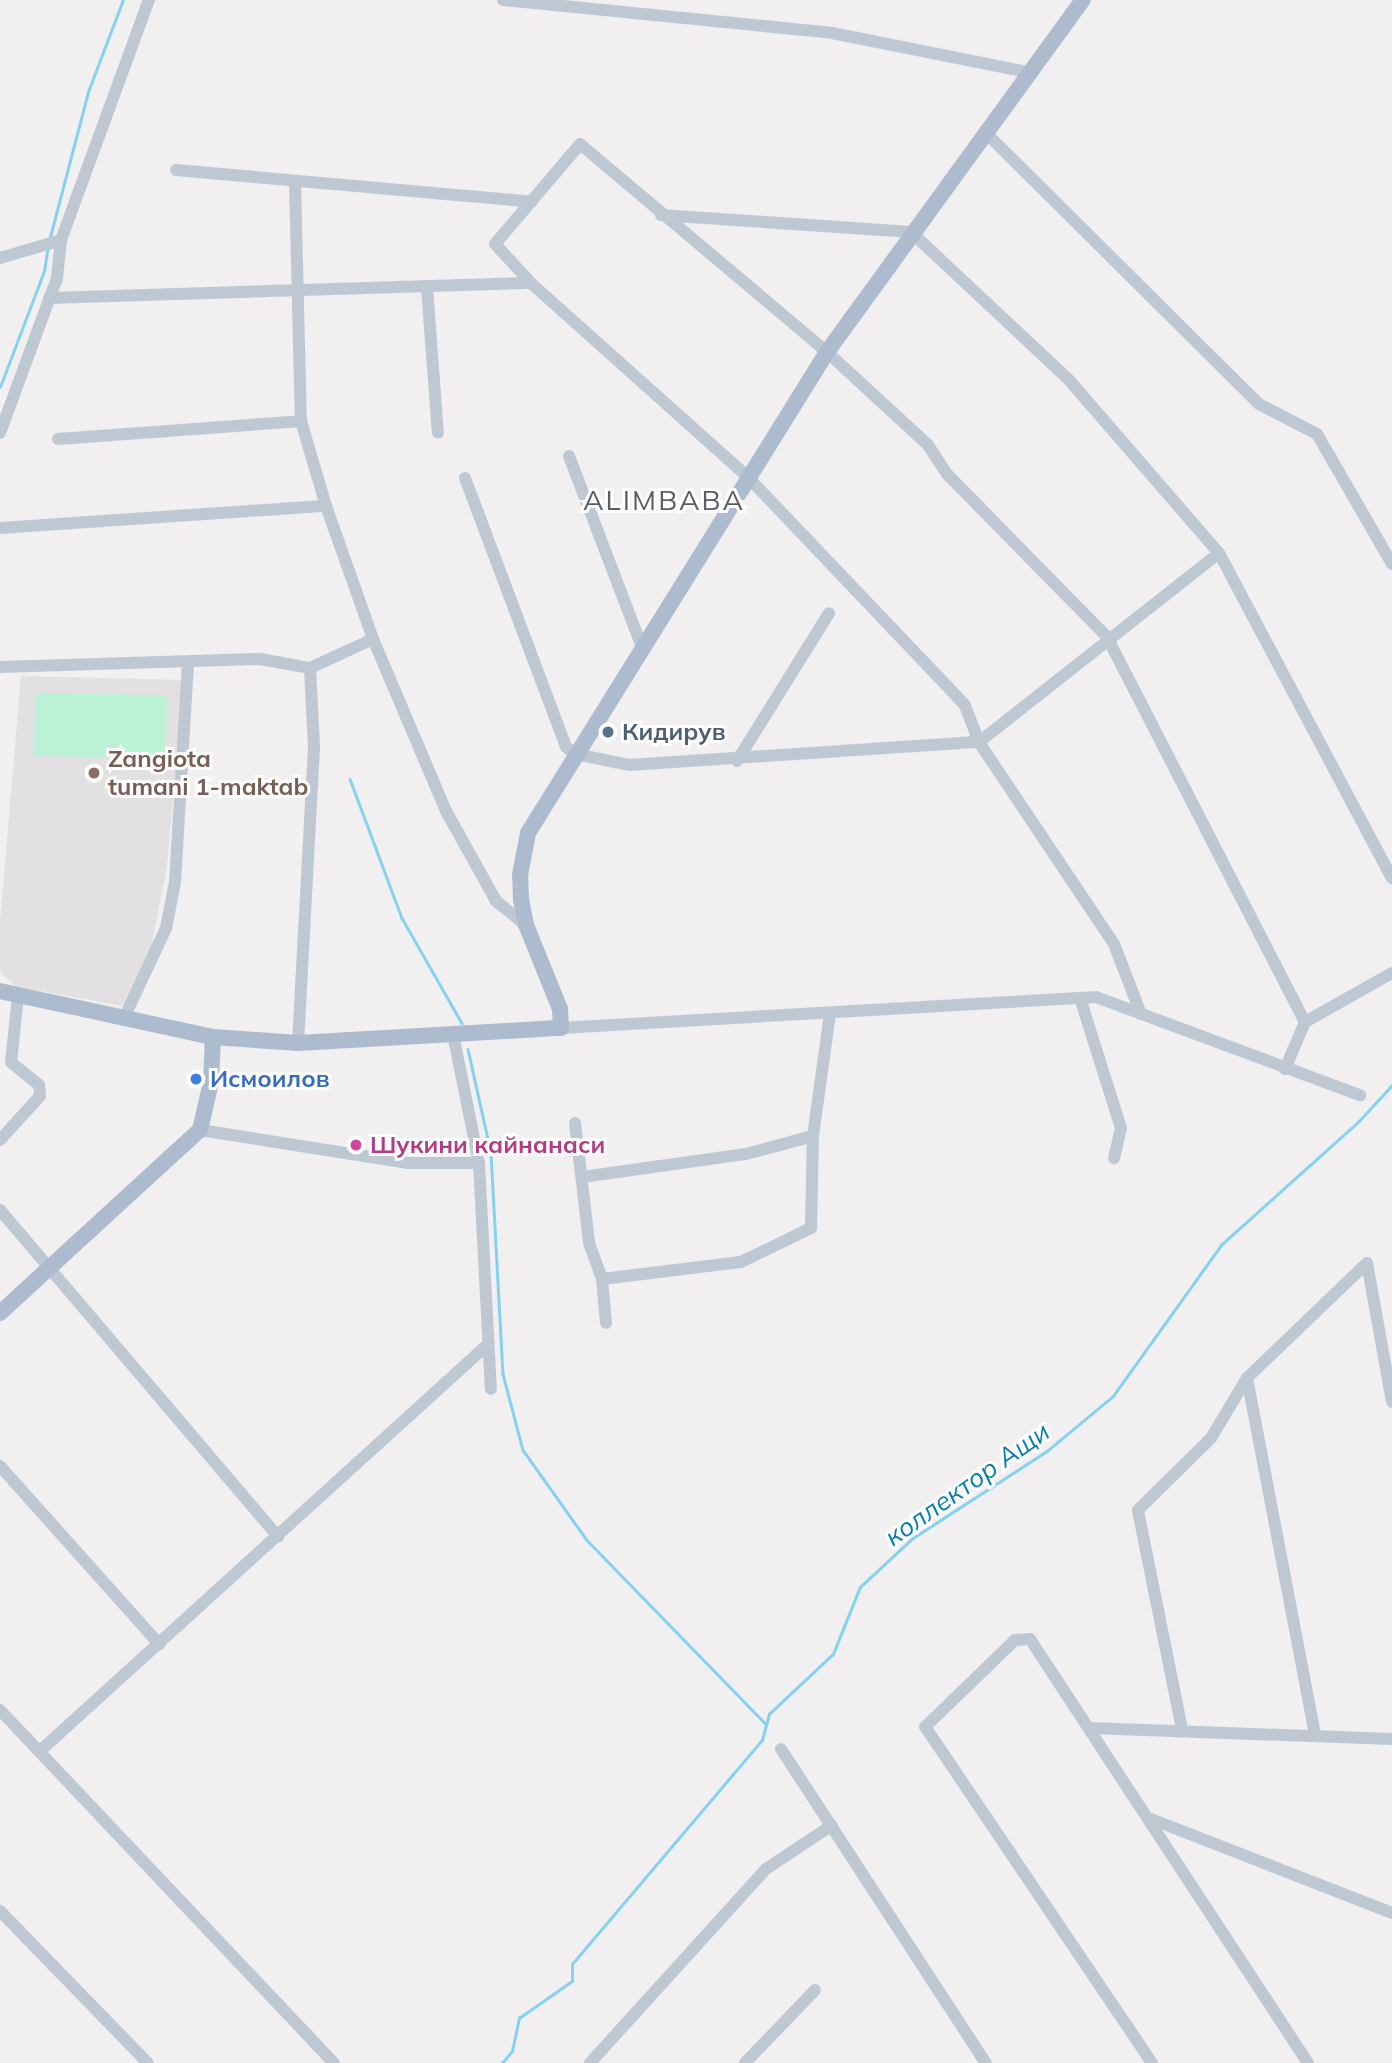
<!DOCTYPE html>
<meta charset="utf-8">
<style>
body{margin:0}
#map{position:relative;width:1392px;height:2063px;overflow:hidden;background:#f1efef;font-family:Mulish,sans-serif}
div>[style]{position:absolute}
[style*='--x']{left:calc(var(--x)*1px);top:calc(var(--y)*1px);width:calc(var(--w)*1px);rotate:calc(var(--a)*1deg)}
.education>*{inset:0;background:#e2e0e1}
.green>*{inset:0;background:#bbf1d5;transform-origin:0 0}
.stream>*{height:2.5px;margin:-1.25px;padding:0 1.25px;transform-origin:1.25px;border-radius:1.25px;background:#86d1f0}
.minor>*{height:12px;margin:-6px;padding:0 6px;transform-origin:6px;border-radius:6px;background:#bec8d2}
.major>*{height:16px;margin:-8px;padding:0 8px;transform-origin:8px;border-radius:8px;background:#adbbcf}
.dots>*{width:19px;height:19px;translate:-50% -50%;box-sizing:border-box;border:4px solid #fff;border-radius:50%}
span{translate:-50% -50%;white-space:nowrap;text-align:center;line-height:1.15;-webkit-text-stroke:6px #fff;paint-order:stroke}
.service-label{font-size:24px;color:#4e5e75;font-weight:700}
.left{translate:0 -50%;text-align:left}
.education-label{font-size:24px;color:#785e54;font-weight:700}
.shop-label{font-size:24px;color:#366cbe;font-weight:700}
.hotel-label{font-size:24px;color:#b23c85;font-weight:700}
.water-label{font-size:26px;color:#057eb1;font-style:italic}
.quarter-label{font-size:28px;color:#5b5e64;letter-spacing:2px}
</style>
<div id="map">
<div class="education">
<i style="clip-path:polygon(21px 676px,184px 680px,167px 866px,151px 948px,122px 1006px,15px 986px,0 972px,0 923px)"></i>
</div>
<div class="green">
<i style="left:35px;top:693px;width:132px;height:63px;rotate:1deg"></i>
</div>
<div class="stream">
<i style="--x:50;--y:237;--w:150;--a:-75.3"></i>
<i style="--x:88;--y:92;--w:98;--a:-69.2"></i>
<i style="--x:0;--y:387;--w:124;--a:-69.2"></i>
<i style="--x:44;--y:271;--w:24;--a:-81"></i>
<i style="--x:350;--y:779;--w:148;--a:69.5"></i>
<i style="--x:402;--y:918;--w:121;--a:60.3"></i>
<i style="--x:468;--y:1049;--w:107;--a:77.5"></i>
<i style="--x:491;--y:1153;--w:221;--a:86.9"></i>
<i style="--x:503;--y:1374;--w:79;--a:75.3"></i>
<i style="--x:523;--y:1450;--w:110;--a:54.6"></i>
<i style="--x:587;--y:1540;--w:257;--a:45.8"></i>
<i style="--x:502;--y:2063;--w:16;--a:-50"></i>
<i style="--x:512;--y:2051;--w:34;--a:-78"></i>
<i style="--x:519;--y:2018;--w:65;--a:-34.9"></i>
<i style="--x:572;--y:1981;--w:17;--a:-90"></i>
<i style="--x:572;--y:1964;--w:294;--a:-49.7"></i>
<i style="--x:762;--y:1740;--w:27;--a:-75"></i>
<i style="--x:769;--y:1714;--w:88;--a:-43.2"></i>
<i style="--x:833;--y:1654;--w:72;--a:-68.1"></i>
<i style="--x:860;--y:1587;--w:72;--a:-42.8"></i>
<i style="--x:913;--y:1538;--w:160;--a:-33"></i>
<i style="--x:1047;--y:1451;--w:86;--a:-39.8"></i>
<i style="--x:1113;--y:1396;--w:186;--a:-54.4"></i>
<i style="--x:1221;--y:1245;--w:184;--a:-41.9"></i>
<i style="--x:1358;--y:1122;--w:50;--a:-47.4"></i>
</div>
<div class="minor">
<i style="--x:503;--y:0;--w:331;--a:5.7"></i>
<i style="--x:832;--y:33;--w:200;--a:11.3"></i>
<i style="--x:986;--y:133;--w:385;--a:44.8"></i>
<i style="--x:1259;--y:404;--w:65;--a:27.3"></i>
<i style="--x:1317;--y:434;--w:150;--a:60"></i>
<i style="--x:176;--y:170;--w:357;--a:5.1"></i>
<i style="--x:295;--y:182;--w:239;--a:88.6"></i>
<i style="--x:301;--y:421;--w:89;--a:73.6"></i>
<i style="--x:326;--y:506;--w:141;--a:70.5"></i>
<i style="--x:373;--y:639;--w:187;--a:67"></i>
<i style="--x:446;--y:811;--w:103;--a:60.9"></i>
<i style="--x:496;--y:901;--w:38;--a:39"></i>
<i style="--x:661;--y:215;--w:251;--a:3.9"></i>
<i style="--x:911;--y:232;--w:216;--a:43.1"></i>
<i style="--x:1069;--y:380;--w:229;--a:49.1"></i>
<i style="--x:1219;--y:553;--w:368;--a:62"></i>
<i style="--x:0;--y:258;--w:64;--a:-16.4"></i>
<i style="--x:427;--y:288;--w:145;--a:85.7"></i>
<i style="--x:49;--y:298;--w:482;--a:-1.8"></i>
<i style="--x:0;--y:433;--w:165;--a:-69.8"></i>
<i style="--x:57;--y:278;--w:38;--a:-84"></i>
<i style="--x:61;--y:240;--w:256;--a:-69.9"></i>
<i style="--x:58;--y:439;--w:244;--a:-4.2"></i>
<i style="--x:569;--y:456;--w:204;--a:69.1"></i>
<i style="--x:465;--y:478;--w:287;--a:69.4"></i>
<i style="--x:566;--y:747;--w:11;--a:38"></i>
<i style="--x:575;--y:754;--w:55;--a:11.5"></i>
<i style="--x:629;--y:765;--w:351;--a:-3.8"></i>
<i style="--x:979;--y:742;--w:305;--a:-38.2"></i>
<i style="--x:0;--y:528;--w:327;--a:-3.9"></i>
<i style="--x:0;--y:667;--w:260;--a:-1.8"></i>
<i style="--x:260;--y:659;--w:51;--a:10.2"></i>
<i style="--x:310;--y:668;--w:69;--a:-24.7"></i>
<i style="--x:737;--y:761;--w:174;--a:-58.1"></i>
<i style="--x:1080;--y:998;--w:136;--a:72.5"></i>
<i style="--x:1121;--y:1128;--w:31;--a:103"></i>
<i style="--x:1141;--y:1014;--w:75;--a:-111.1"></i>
<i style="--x:1114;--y:944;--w:243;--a:-123.8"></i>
<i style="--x:979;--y:742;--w:40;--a:-111"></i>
<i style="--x:965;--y:705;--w:313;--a:-133.6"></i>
<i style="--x:749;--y:478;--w:292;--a:-138.2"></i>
<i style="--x:531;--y:283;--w:53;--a:-132.7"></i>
<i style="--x:495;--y:244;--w:131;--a:-49.6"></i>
<i style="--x:580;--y:144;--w:323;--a:40.1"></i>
<i style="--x:827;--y:352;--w:137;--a:42.6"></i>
<i style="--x:928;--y:445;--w:35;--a:57"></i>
<i style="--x:947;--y:474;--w:228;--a:45.5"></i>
<i style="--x:1107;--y:637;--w:433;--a:62.8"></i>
<i style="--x:123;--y:1020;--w:102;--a:-64.9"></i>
<i style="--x:166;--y:928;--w:47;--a:-78.9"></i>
<i style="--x:175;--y:882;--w:219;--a:-86.6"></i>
<i style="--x:561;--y:1028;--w:536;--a:-3.32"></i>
<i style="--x:1096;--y:997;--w:282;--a:20.4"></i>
<i style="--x:453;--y:1034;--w:132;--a:78.6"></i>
<i style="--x:479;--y:1163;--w:226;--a:87"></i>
<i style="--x:298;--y:1043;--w:296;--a:-86.9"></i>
<i style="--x:314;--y:747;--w:79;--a:-92.9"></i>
<i style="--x:1285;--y:1069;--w:51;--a:-66.9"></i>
<i style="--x:1305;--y:1022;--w:100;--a:-29.4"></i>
<i style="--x:575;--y:1123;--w:121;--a:83.3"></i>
<i style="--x:589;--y:1243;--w:38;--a:70"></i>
<i style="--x:602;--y:1279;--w:44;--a:84.8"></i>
<i style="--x:200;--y:1130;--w:211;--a:9"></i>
<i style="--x:408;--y:1163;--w:71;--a:0"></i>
<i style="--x:0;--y:1140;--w:59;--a:-47.7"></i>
<i style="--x:40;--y:1096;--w:11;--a:-95"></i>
<i style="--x:39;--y:1085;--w:36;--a:-141"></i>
<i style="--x:11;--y:1062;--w:65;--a:-83.9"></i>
<i style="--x:582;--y:1177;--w:166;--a:-8"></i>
<i style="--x:746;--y:1154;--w:69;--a:-15"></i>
<i style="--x:0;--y:1210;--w:429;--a:49.6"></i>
<i style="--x:1367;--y:1263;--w:141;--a:79.8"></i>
<i style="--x:602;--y:1279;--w:140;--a:-7"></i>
<i style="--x:741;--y:1262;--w:78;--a:-25.9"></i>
<i style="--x:811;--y:1228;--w:92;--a:-88.8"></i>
<i style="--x:813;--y:1136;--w:124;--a:-82.1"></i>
<i style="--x:1247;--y:1378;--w:363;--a:79.2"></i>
<i style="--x:0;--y:1466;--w:239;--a:48.2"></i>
<i style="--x:0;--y:1710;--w:486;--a:46.6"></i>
<i style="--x:1090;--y:1728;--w:302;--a:2.1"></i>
<i style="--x:1182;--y:1729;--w:223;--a:-101.4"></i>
<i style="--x:1138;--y:1510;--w:103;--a:-44.6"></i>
<i style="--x:1211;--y:1438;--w:70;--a:-59"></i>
<i style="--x:1247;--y:1378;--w:166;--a:-43.8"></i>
<i style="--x:781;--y:1749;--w:375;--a:56.9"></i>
<i style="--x:40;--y:1751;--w:601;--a:-42.24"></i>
<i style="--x:1151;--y:1819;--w:259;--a:21.3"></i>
<i style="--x:0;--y:1911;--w:212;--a:45.8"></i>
<i style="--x:590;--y:2063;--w:262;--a:-47.8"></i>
<i style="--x:766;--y:1869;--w:79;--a:-33.7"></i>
<i style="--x:745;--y:2063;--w:101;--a:-46.2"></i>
<i style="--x:1152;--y:2063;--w:405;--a:-124"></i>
<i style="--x:925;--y:1727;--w:125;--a:-44"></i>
<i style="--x:1015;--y:1640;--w:15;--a:-4"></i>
<i style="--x:1030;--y:1639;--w:507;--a:56.75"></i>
</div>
<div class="major">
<i style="--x:0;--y:991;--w:218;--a:12.2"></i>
<i style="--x:213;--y:1037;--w:85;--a:4"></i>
<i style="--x:298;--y:1043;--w:263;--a:-3.3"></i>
<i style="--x:561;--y:1028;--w:19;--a:-93"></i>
<i style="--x:560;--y:1009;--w:91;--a:-112"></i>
<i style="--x:526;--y:925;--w:25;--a:-101"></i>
<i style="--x:521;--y:900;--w:25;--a:-92"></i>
<i style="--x:520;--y:875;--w:43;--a:-79.2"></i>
<i style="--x:528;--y:833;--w:566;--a:-58.13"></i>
<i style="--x:827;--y:352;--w:435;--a:-54"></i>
<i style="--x:0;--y:1313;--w:271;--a:-42.5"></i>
<i style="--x:200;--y:1130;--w:49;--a:-77.1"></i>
<i style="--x:211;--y:1082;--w:45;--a:-87.5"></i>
</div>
<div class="dots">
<i style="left:608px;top:732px;background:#5c6f8a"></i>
<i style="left:94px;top:773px;background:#8d6e63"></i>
<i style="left:196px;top:1079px;background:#3f7fe0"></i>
<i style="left:356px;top:1145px;background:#d1479c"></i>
</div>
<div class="service-label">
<span class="left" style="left:622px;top:732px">Кидирув</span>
</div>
<div class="education-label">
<span class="left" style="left:108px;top:773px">Zangiota<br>tumani 1-maktab</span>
</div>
<div class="shop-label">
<span class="left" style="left:210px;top:1079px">Исмоилов</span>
</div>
<div class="hotel-label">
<span class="left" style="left:370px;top:1145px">Шукини кайнанаси</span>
</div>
<div class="water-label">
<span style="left:967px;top:1484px;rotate:-35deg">коллектор Ащи</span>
</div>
<div class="quarter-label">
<span style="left:664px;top:500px">ALIMBABA</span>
</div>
</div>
